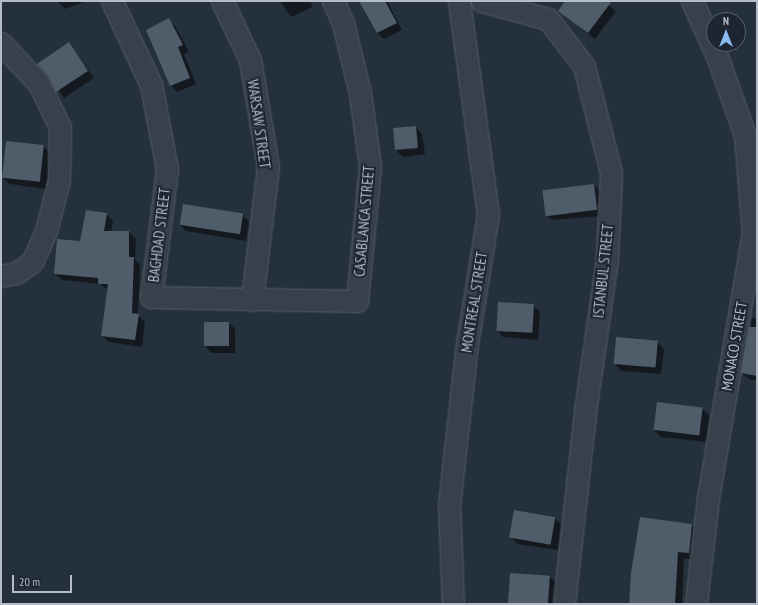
<!DOCTYPE html>
<style>
body{margin:0}
#map{position:relative;width:758px;height:605px;overflow:hidden;background:#24303b;font-family:"PT Sans Narrow",sans-serif}
div>[style]{position:absolute}
[style*='--x']{left:calc(var(--x)*1px);top:calc(var(--y)*1px);width:calc(var(--w)*1px);rotate:calc(var(--a)*1deg)}
.shadow>*{inset:0;background:#0007}
.building>*{inset:0;background:#4f5c69;transform-origin:0 0}
.roads{filter:drop-shadow(0 0 1px #565f69) drop-shadow(0 0 1px #565f69)}
.street>*{height:21px;margin:-10.5px;padding:0 10.5px;transform-origin:10.5px;border-radius:10.5px;background:#38414b}
span{translate:-50% -50%;white-space:nowrap;text-align:center;line-height:1.15;-webkit-text-stroke:4px #1d2630;paint-order:stroke}
.street-label{font-size:15px;color:#b3bcc7}
.frame{position:absolute;inset:0;border:2px solid #b3bcc7;pointer-events:none}
.north{position:absolute;left:706px;top:12px;width:40px;height:40px;box-sizing:border-box;background:#1d2630;border:1px solid #59626c;border-radius:50%;rotate:0deg;font-size:11px;font-weight:700;line-height:16px;text-align:center;color:#b3bcc7}
.north::after{content:'';display:block;margin:auto;width:14px;height:18px;background:#8cbcf3;clip-path:polygon(50% 0,100% 100%,50% 72%,0 100%)}
.scale{position:absolute;left:12px;top:575px;width:60px;height:18px;box-sizing:border-box;border:2px solid #b3bcc7;border-top:0;padding-left:5px;font-size:12px;line-height:14px;white-space:nowrap;color:#b3bcc7;-webkit-text-stroke:3px #1d2630;paint-order:stroke}
</style>
<div id="map">
<div class="shadow">
<i style="clip-path:polygon(57px 1px,83px 1px,84px 2px,65px 9px)"></i>
<i style="clip-path:polygon(280px 1px,310px 1px,313px 7px,291px 17px)"></i>
<i style="clip-path:polygon(366px 1px,387px 1px,402px 30px,384px 39px,377px 33px)"></i>
<i style="clip-path:polygon(566px 1px,604px 1px,616px 11px,595px 39px,559px 10px)"></i>
<i style="clip-path:polygon(168px 20px,175px 26px,189px 52px,184px 54px,196px 84px,177px 92px,171px 85px)"></i>
<i style="clip-path:polygon(69px 44px,94px 78px,64px 98px,49px 75px)"></i>
<i style="clip-path:polygon(416px 127px,422px 134px,425px 154px,403px 157px,396px 150px)"></i>
<i style="clip-path:polygon(43px 146px,50px 153px,46px 189px,10px 184px,3px 178px)"></i>
<i style="clip-path:polygon(594px 185px,601px 191px,603px 216px,552px 220px,545px 214px)"></i>
<i style="clip-path:polygon(106px 214px,113px 221px,111px 232px,129px 232px,136px 239px,135px 260px,140px 265px,138px 315px,145px 322px,142px 347px,109px 342px,102px 335px,108px 290px,100px 284px,62px 280px,55px 274px)"></i>
<i style="clip-path:polygon(243px 215px,249px 222px,246px 241px,186px 231px,180px 225px)"></i>
<i style="clip-path:polygon(533px 305px,540px 312px,538px 340px,503px 337px,497px 331px)"></i>
<i style="clip-path:polygon(752px 318px,757px 319px,757px 381px,749px 379px,742px 373px)"></i>
<i style="clip-path:polygon(229px 323px,235px 329px,235px 353px,211px 353px,205px 346px)"></i>
<i style="clip-path:polygon(657px 342px,664px 349px,661px 374px,621px 371px,615px 364px)"></i>
<i style="clip-path:polygon(703px 409px,709px 416px,706px 442px,661px 437px,654px 430px)"></i>
<i style="clip-path:polygon(555px 518px,561px 524px,558px 550px,517px 544px,511px 537px)"></i>
<i style="clip-path:polygon(641px 518px,692px 525px,699px 532px,695px 560px,684px 558px,682px 604px,630px 604px)"></i>
<i style="clip-path:polygon(550px 577px,556px 583px,555px 604px,509px 604px)"></i>
</div>
<div class="building">
<i style="clip-path:polygon(359px 1px,385px 1px,397px 23px,377px 33px)"></i>
<i style="clip-path:polygon(565px 1px,612px 1px,588px 33px,558px 11px)"></i>
<i style="clip-path:polygon(169px 18px,183px 45px,178px 47px,190px 78px,170px 86px,146px 30px)"></i>
<i style="clip-path:polygon(69px 42px,88px 71px,56px 92px,48px 76px,37px 64px)"></i>
<i style="left:416px;top:126px;width:22px;height:23px;rotate:85deg"></i>
<i style="left:6px;top:141px;width:38px;height:37px;rotate:6deg"></i>
<i style="left:594px;top:184px;width:26px;height:52px;rotate:83deg"></i>
<i style="left:183px;top:204px;width:61px;height:21px;rotate:9deg"></i>
<i style="clip-path:polygon(86px 210px,107px 213px,104px 231px,129px 231px,129px 257px,134px 257px,132px 313px,139px 314px,135px 340px,101px 336px,108px 284px,98px 284px,98px 278px,54px 274px,57px 239px,80px 241px)"></i>
<i style="left:498px;top:302px;width:36px;height:29px;rotate:3deg"></i>
<i style="left:204px;top:322px;width:25px;height:24px"></i>
<i style="clip-path:polygon(749px 327px,757px 327px,757px 376px,741px 373px)"></i>
<i style="left:616px;top:337px;width:42px;height:27px;rotate:5deg"></i>
<i style="left:657px;top:402px;width:46px;height:28px;rotate:7deg"></i>
<i style="left:514px;top:510px;width:42px;height:28px;rotate:10deg"></i>
<i style="clip-path:polygon(640px 517px,692px 524px,689px 553px,678px 552px,675px 604px,629px 604px,631px 573px)"></i>
<i style="left:510px;top:573px;width:40px;height:31px;rotate:4deg"></i>
</div>
<div class="roads">
<div class="street">
<i style="--x:112;--y:1;--w:93;--a:65.1"></i>
<i style="--x:151;--y:85;--w:86;--a:79.2"></i>
<i style="--x:167;--y:169;--w:129;--a:97.1"></i>
<i style="--x:151;--y:297;--w:206;--a:1.1"></i>
<i style="--x:357;--y:301;--w:135;--a:-84.5"></i>
<i style="--x:370;--y:167;--w:75;--a:-97.7"></i>
<i style="--x:360;--y:93;--w:72;--a:-103.7"></i>
<i style="--x:343;--y:23;--w:24;--a:-114"></i>
<i style="--x:222;--y:1;--w:65;--a:64.6"></i>
<i style="--x:250;--y:60;--w:108;--a:80.4"></i>
<i style="--x:268;--y:166;--w:135;--a:96.8"></i>
<i style="--x:482;--y:1;--w:68;--a:15.3"></i>
<i style="--x:548;--y:19;--w:59;--a:52.5"></i>
<i style="--x:584;--y:66;--w:110;--a:75.8"></i>
<i style="--x:611;--y:173;--w:86;--a:92.7"></i>
<i style="--x:607;--y:259;--w:147;--a:98.2"></i>
<i style="--x:586;--y:404;--w:201;--a:96.3"></i>
<i style="--x:692;--y:1;--w:60;--a:65.6"></i>
<i style="--x:717;--y:56;--w:84;--a:70.5"></i>
<i style="--x:745;--y:135;--w:97;--a:85.3"></i>
<i style="--x:753;--y:232;--w:270;--a:99.6"></i>
<i style="--x:708;--y:498;--w:107;--a:96.5"></i>
<i style="--x:1;--y:43;--w:56;--a:47.2"></i>
<i style="--x:39;--y:84;--w:48;--a:64"></i>
<i style="--x:60;--y:127;--w:53;--a:91.1"></i>
<i style="--x:59;--y:180;--w:53;--a:104.3"></i>
<i style="--x:46;--y:231;--w:34;--a:114"></i>
<i style="--x:32;--y:262;--w:19;--a:145"></i>
<i style="--x:16;--y:273;--w:15;--a:169"></i>
<i style="--x:453;--y:604;--w:100;--a:-92.3"></i>
<i style="--x:449;--y:504;--w:161;--a:-83.6"></i>
<i style="--x:467;--y:344;--w:131;--a:-80.8"></i>
<i style="--x:488;--y:215;--w:216;--a:-97.7"></i>
</div>
</div>
<div class="street-label">
<span style="left:259px;top:124px;rotate:82deg">WARSAW STREET</span>
<span style="left:364px;top:221px;rotate:-85deg">CASABLANCA STREET</span>
<span style="left:159px;top:235px;rotate:-83deg">BAGHDAD STREET</span>
<span style="left:603px;top:271px;rotate:-84deg">ISTANBUL STREET</span>
<span style="left:474px;top:302px;rotate:-81deg">MONTREAL STREET</span>
<span style="left:734px;top:346px;rotate:-80deg">MONACO STREET</span>
</div>
<div class="frame"></div>
<div class="north">N</div>
<div class="scale">20 m</div>
</div>
